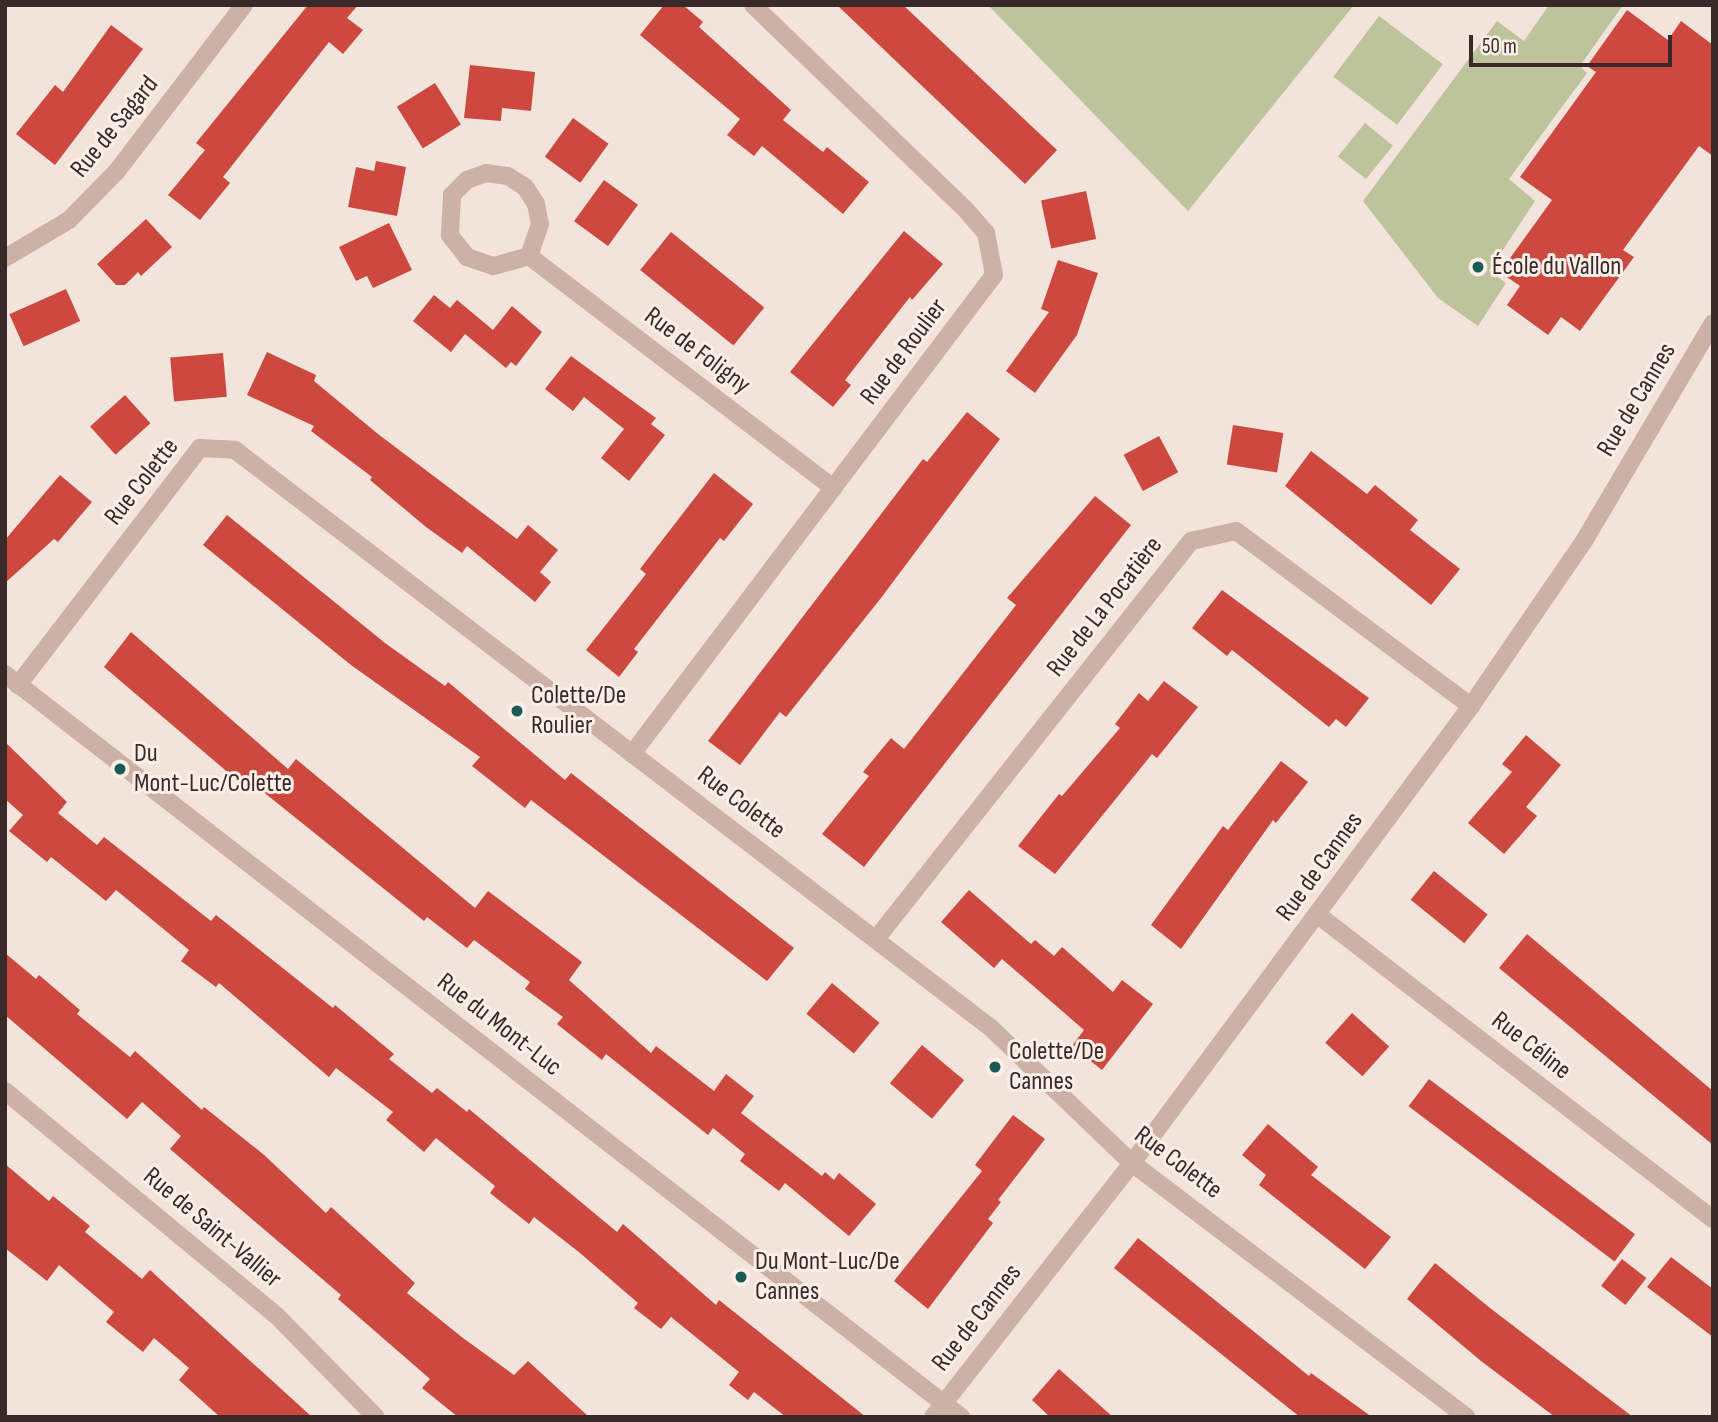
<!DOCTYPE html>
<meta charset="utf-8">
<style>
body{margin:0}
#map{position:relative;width:1718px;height:1422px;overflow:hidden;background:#f3e4db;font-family:"Sofia Sans Condensed",sans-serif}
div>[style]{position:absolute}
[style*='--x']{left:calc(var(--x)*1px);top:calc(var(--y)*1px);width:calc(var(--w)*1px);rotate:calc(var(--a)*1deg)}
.green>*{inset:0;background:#bdc39a;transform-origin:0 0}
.building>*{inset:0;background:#cd4940;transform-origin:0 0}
.minor>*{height:18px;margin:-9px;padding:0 9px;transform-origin:9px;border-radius:9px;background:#ccb1a6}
.tertiary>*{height:18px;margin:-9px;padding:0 9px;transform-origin:9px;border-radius:9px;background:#ccb1a6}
.dots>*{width:19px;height:19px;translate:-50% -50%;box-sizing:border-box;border:4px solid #fbefe8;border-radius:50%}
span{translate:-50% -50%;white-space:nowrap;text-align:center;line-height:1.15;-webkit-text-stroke:6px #fbefe8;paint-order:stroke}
.street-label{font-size:26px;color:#382a28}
.poi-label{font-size:26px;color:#382a28}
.left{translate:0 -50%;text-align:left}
.frame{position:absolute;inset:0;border:7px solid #382a28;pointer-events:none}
.scale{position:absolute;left:1469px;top:35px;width:203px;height:32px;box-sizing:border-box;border:4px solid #382a28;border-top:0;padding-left:9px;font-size:21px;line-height:24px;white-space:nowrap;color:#382a28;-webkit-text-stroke:5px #fbefe8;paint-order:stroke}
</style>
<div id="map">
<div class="green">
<i style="clip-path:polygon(988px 5px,1354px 5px,1188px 211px)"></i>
<i style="clip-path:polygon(1549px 5px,1623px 5px,1580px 66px,1587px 73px,1509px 179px,1535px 201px,1489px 271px,1506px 283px,1478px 326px,1438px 298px,1363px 201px,1497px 21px,1524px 41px)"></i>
<i style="left:1379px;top:16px;width:80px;height:76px;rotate:37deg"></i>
<i style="left:1365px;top:123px;width:36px;height:43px;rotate:39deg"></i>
</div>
<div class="building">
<i style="clip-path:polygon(308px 5px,358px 5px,347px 18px,363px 30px,343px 54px,329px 42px,223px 177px,230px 183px,200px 220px,168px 195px,205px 150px,196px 143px)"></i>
<i style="clip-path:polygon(664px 5px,683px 5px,703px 22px,699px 27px,791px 110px,783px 120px,823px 152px,827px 147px,869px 182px,843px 214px,762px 146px,754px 156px,727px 135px,740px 119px,640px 35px)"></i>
<i style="clip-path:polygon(837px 5px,903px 5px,1057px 150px,1025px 184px)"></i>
<i style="clip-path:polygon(1627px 10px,1668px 40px,1681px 21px,1713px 45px,1713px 156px,1699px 146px,1623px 250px,1634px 257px,1580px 331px,1561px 317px,1548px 335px,1507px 305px,1520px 286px,1500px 272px,1552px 200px,1520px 177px,1596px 72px,1587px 66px)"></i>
<i style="clip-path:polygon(111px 25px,143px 49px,55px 165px,16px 134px,55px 85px,63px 92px)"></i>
<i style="clip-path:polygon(470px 65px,535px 72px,531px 111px,502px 108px,501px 121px,464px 118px)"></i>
<i style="left:435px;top:83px;width:49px;height:45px;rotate:58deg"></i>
<i style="left:573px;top:118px;width:44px;height:48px;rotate:36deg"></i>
<i style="clip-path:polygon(376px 161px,406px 167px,397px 216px,348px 207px,356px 167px,374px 171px)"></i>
<i style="left:604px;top:180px;width:42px;height:51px;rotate:36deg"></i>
<i style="left:1086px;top:191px;width:49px;height:46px;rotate:78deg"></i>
<i style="clip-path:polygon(146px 219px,172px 247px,141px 276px,138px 272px,125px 285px,116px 285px,97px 264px)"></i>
<i style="clip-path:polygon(389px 223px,412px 270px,373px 288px,367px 276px,356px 281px,339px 247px)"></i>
<i style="clip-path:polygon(904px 231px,943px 264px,912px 300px,910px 297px,845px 380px,851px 385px,833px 407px,790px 372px)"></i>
<i style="left:671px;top:232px;width:120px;height:49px;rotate:39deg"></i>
<i style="clip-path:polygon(1058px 260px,1098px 273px,1077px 335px,1035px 393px,1006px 371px,1049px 312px,1041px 309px)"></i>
<i style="left:66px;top:289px;width:35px;height:62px;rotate:66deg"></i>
<i style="clip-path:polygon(434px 295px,450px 308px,457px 300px,493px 330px,512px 306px,542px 332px,516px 366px,511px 362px,506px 368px,465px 334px,451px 352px,413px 321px)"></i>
<i style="clip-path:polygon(267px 352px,316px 375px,314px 381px,378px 434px,517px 539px,528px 525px,558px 550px,540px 572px,551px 582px,535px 602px,467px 546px,462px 553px,426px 527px,370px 480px,372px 477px,311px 431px,314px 426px,247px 395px)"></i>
<i style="left:223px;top:353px;width:44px;height:53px;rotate:85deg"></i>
<i style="clip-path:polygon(571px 356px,656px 418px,651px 424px,665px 435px,629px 481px,601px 458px,624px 429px,584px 397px,573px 411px,545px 389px)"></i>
<i style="left:125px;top:395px;width:38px;height:47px;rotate:48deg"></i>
<i style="clip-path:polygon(967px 412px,1000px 439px,881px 598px,786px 717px,780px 712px,740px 765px,708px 741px,923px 459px,927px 462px)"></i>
<i style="left:1233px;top:425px;width:51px;height:40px;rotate:9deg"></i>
<i style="left:1159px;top:436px;width:41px;height:40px;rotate:62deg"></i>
<i style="clip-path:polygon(1311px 451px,1367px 494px,1375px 485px,1418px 520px,1410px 530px,1460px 569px,1431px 605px,1285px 486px)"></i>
<i style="clip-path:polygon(714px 473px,753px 504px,724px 541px,720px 538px,634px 649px,638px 652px,619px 677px,586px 650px,646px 574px,640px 569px)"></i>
<i style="clip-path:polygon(60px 475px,92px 502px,58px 542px,54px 539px,5px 583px,5px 540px)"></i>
<i style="clip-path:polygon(1095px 496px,1131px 525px,864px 867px,822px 834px,869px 776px,863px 772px,891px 738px,904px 749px,1016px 605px,1007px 598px)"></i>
<i style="clip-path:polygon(227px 515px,385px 643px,445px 686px,448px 682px,565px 780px,571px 773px,794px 948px,767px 981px,531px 800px,525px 808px,472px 766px,480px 757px,351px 665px,203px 545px)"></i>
<i style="clip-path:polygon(1222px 590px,1369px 698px,1346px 727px,1336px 719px,1329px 727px,1232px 650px,1227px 656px,1192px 628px)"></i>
<i style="clip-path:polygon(131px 632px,288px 769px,296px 759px,475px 908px,488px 891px,582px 962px,569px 980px,651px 1053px,656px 1046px,714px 1091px,726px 1074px,754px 1096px,741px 1113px,822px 1176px,825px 1172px,834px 1180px,839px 1173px,876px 1204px,849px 1236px,785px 1183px,779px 1191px,740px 1161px,745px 1154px,713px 1128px,708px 1135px,606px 1054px,602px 1060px,557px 1024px,563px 1017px,525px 989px,530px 982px,474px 940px,467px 948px,427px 917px,424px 921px,256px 786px,251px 792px,104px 667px)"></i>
<i style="clip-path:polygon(1164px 681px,1198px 707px,1157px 758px,1152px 754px,1055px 874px,1018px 846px,1059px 794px,1062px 796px,1120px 728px,1115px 724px,1139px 693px,1148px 701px)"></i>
<i style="clip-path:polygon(1526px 735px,1561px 765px,1526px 807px,1537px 816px,1504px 854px,1468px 823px,1512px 772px,1502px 764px)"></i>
<i style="clip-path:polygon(5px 742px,67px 802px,58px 813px,97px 845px,104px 837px,211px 921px,216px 915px,333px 1008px,335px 1005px,394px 1054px,389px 1059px,432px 1093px,437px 1088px,467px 1112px,469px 1109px,617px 1232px,623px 1224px,716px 1305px,719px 1300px,866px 1417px,786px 1417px,754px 1392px,748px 1400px,729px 1385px,739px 1372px,671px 1317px,661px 1329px,634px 1308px,638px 1303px,580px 1253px,534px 1217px,529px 1224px,490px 1193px,495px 1186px,436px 1138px,424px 1152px,386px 1120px,393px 1112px,336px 1068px,329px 1077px,219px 983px,216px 987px,181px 961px,189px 950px,116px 890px,106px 901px,51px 857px,47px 862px,9px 831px,23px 815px,5px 799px)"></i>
<i style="clip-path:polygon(1281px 761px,1308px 782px,1276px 823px,1273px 820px,1181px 949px,1151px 925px,1223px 826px,1228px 830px)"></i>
<i style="left:1434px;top:871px;width:69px;height:37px;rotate:39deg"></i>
<i style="clip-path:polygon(969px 890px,1031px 944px,1035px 940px,1054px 956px,1062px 947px,1113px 992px,1122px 980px,1153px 1004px,1102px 1070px,1072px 1046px,1084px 1030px,1002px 959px,994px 968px,941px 922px)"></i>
<i style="clip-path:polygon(1527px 934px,1713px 1091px,1713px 1145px,1499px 968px)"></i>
<i style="clip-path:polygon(5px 953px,36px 979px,39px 975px,80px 1010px,77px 1014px,130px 1057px,135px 1051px,202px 1110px,204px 1107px,263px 1154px,326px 1213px,331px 1207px,415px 1283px,407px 1293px,463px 1338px,514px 1375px,528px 1361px,589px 1417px,458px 1417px,422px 1388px,430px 1379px,338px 1299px,341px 1295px,170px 1149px,181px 1136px,142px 1102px,127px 1119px,5px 1015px)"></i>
<i style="left:832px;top:983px;width:62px;height:40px;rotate:40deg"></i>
<i style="left:1352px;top:1013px;width:50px;height:40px;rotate:42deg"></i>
<i style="left:922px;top:1045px;width:55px;height:50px;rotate:40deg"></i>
<i style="left:1429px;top:1079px;width:258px;height:34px;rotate:37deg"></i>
<i style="clip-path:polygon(1013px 1115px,1045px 1139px,998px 1200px,1001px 1202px,988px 1219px,993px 1223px,928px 1309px,894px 1281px,982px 1171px,975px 1165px)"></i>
<i style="clip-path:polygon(1268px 1124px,1318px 1167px,1311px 1175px,1391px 1237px,1365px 1269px,1259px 1185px,1266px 1175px,1242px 1155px)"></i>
<i style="clip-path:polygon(5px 1164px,49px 1201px,53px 1196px,90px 1226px,85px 1232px,142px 1279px,150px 1270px,312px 1417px,220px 1417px,179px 1380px,189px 1368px,154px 1338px,143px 1352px,106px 1322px,114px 1312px,59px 1265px,47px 1281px,5px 1248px)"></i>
<i style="clip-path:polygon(1138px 1238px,1309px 1376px,1311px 1373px,1372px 1417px,1300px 1417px,1281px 1402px,1114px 1268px)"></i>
<i style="clip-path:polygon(1671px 1257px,1713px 1289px,1713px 1337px,1647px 1287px)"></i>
<i style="left:1622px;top:1259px;width:31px;height:34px;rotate:38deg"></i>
<i style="clip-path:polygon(1435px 1263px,1490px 1308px,1633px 1417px,1555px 1417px,1481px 1361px,1407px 1299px)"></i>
<i style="clip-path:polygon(1059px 1369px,1113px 1417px,1050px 1417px,1032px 1400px)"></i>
</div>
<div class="minor">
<i style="--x:529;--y:256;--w:37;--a:164"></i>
<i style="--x:493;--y:266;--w:28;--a:-161"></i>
<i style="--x:467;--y:257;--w:28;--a:-128"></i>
<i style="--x:450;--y:235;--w:40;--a:-87.1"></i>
<i style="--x:452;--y:195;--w:21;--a:-45"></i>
<i style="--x:467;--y:180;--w:20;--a:-20"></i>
<i style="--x:486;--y:173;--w:22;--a:8"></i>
<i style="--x:508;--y:176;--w:20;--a:33"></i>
<i style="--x:525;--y:187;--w:20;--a:57"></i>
<i style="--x:536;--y:204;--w:20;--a:79"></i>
<i style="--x:540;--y:224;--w:34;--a:109"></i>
<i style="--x:529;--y:256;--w:383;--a:37.3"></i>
<i style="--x:5;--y:258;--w:74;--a:-30.7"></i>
<i style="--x:69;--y:220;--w:69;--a:-45.6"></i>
<i style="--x:117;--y:171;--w:209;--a:-52.6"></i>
<i style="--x:5;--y:674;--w:1211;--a:37.85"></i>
<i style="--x:18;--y:685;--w:299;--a:-52.5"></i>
<i style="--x:200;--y:448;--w:35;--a:3"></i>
<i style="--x:235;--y:450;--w:952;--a:37.4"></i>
<i style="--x:991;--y:1028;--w:195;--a:43.8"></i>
<i style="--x:1132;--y:1163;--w:420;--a:37.2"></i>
<i style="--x:632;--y:754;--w:600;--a:-52.92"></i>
<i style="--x:994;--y:275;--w:43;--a:-100.8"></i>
<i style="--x:986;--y:233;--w:32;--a:-131"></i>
<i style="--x:965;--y:209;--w:294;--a:-136.1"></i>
<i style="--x:1318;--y:915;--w:498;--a:37.6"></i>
<i style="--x:876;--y:939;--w:508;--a:-51.64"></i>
<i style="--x:1191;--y:541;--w:46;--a:-12.5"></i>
<i style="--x:1236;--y:531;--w:293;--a:36.7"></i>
<i style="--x:5;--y:1091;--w:353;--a:39.6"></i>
<i style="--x:277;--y:1316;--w:141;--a:45.6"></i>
</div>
<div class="tertiary">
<i style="--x:933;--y:1417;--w:323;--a:-51.9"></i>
<i style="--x:1132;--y:1163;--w:569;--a:-53.43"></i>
<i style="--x:1471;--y:706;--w:200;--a:-55.6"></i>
<i style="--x:1584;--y:541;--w:253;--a:-59.4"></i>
</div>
<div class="dots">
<i style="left:1478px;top:267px;background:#1a5c55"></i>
<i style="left:517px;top:711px;background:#1a5c55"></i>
<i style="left:120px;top:769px;background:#1a5c55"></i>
<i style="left:995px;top:1067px;background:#1a5c55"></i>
<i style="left:741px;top:1277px;background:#1a5c55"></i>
</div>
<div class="street-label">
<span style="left:115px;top:127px;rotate:-51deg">Rue de Sagard</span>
<span style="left:697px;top:351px;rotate:37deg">Rue de Foligny</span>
<span style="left:904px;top:352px;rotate:-53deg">Rue de Roulier</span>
<span style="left:1637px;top:400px;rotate:-59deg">Rue de Cannes</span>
<span style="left:142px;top:482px;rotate:-52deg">Rue Colette</span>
<span style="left:1105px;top:607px;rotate:-52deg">Rue de La Pocatière</span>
<span style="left:741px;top:803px;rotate:37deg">Rue Colette</span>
<span style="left:1320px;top:867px;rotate:-54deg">Rue de Cannes</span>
<span style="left:499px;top:1025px;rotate:38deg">Rue du Mont-Luc</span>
<span style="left:1531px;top:1046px;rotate:38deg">Rue Céline</span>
<span style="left:1178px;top:1163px;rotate:37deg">Rue Colette</span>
<span style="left:212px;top:1228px;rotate:40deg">Rue de Saint-Vallier</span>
<span style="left:977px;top:1318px;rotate:-52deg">Rue de Cannes</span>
</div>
<div class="poi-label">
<span class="left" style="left:1492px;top:267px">École du Vallon</span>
<span class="left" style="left:531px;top:711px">Colette/De<br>Roulier</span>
<span class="left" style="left:134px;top:769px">Du<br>Mont-Luc/Colette</span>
<span class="left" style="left:1009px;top:1067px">Colette/De<br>Cannes</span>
<span class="left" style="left:755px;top:1277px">Du Mont-Luc/De<br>Cannes</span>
</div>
<div class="frame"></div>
<div class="scale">50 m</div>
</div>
